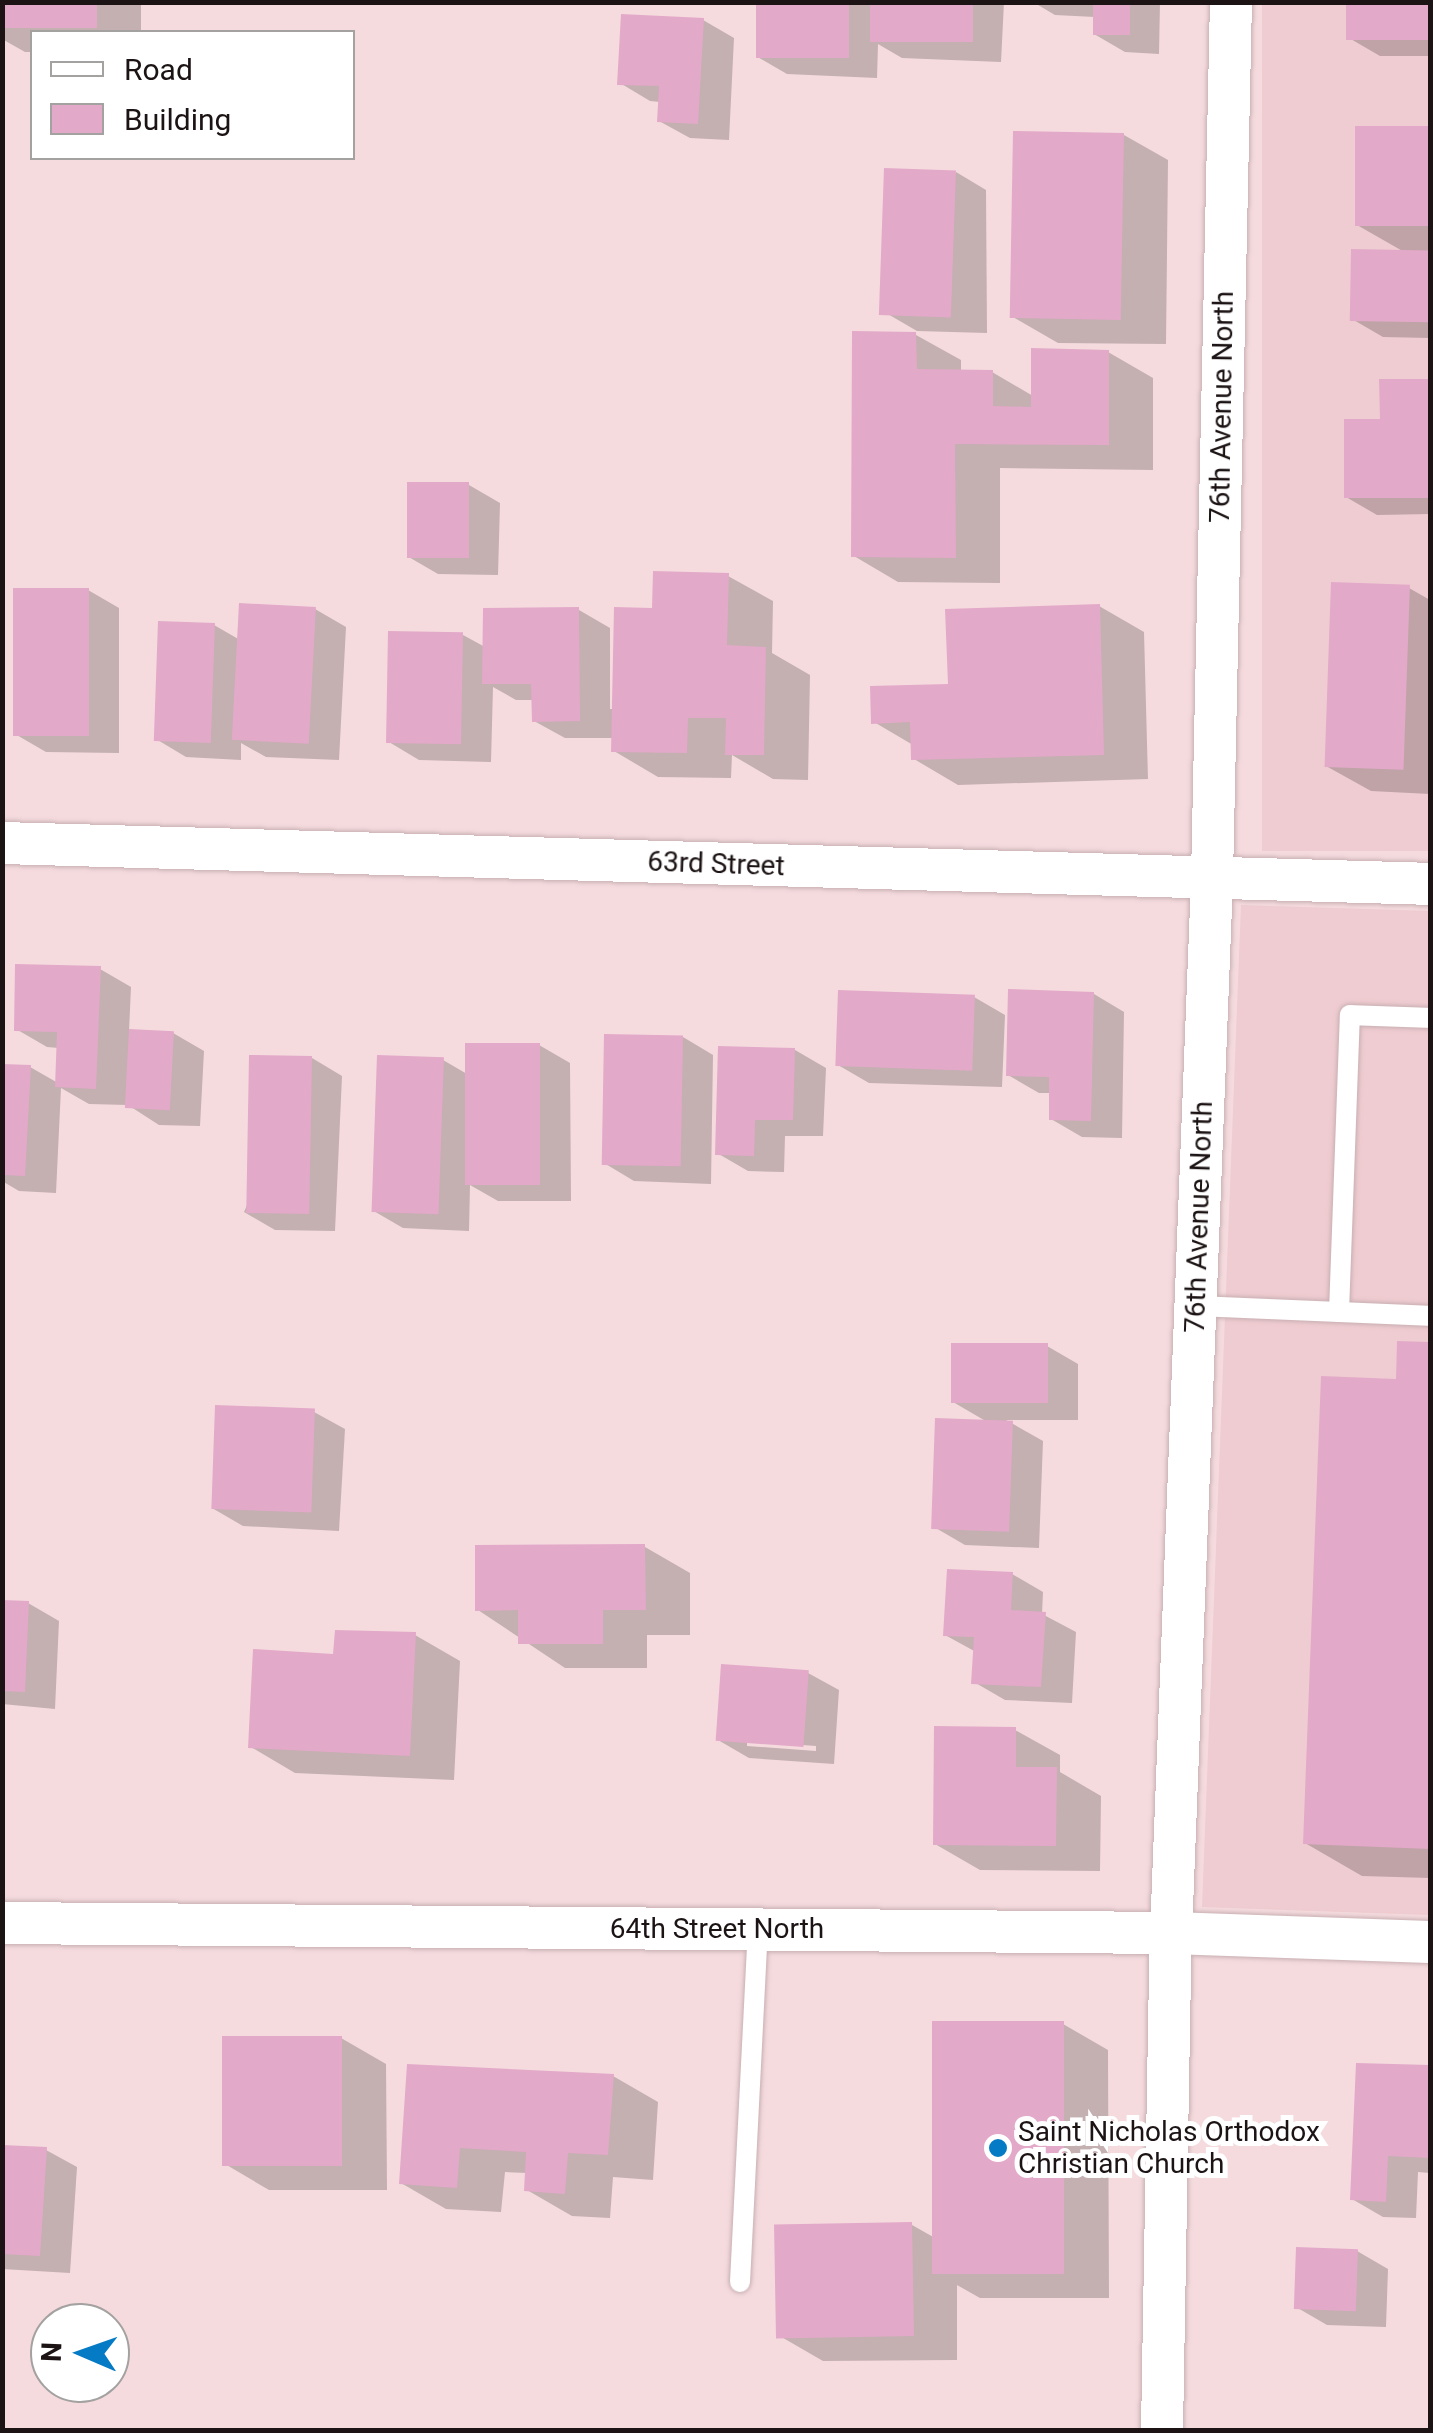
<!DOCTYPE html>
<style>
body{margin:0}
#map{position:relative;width:1433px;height:2433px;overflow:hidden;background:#f5dbde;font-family:Roboto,sans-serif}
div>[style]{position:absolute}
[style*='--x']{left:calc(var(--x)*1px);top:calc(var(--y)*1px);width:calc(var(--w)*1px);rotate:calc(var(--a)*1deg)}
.built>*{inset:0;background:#efccd1;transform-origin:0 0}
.shadow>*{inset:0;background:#0003}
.building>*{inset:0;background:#e3a9c9;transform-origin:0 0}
.roads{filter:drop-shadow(0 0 2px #c8afb2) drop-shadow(0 0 2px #c8afb2)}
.lane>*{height:20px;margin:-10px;padding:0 10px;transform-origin:10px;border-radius:10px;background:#fff}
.street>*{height:42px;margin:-21px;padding:0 21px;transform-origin:21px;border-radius:21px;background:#fff}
.dots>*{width:28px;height:28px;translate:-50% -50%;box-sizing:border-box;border:5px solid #fff;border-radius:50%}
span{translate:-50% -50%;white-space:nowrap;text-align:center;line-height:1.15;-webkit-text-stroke:10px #fff;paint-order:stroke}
.street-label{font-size:28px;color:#1c1314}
.poi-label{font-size:28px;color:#1c1314}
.left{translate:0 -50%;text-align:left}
.frame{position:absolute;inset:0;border:5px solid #1c1314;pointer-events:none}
.legend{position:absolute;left:30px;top:30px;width:325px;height:130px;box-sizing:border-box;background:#fff;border:2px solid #a4a1a1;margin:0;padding:12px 18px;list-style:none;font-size:30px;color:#1c1314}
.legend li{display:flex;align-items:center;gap:20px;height:50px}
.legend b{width:50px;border:2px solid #a4a1a1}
.north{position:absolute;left:30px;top:2303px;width:100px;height:100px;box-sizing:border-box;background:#fff;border:2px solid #a4a1a1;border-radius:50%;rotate:272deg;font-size:28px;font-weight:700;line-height:40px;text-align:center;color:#1c1314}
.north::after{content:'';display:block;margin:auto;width:35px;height:45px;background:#067bc5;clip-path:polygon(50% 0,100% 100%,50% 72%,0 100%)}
</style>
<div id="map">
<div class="built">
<i style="left:1262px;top:3px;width:168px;height:848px"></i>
<i style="clip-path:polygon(1241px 905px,1430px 911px,1430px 1915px,1202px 1907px)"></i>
</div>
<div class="shadow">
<i style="clip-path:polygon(2px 2px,141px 2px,141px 32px,32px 32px,32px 52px,25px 52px,2px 39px)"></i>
<i style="clip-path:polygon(758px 2px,1004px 2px,1001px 62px,902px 58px,878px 44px,877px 78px,787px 74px,756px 56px)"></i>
<i style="clip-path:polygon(1033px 2px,1160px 2px,1159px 54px,1125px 52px,1094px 34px,1095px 17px,1055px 15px)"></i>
<i style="clip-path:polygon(1349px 2px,1430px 2px,1430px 56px,1380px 56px,1349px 38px)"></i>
<i style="clip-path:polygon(703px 20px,734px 38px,729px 140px,690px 138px,659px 121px,660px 102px,650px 101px,620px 83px)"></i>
<i style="clip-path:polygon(1430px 128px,1430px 338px,1383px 337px,1352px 319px,1406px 253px,1357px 225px,1357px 129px)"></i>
<i style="clip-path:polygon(1124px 135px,1168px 160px,1166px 344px,1058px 343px,1013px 317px)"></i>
<i style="clip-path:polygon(956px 172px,986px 190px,987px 333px,917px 331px,886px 313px)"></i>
<i style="clip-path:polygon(916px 335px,961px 360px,961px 372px,992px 372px,1033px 396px,1108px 352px,1153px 378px,1153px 470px,1000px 468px,1000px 583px,898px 582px,854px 556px)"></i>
<i style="clip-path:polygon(1382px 382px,1430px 382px,1430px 514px,1377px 515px,1346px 497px,1382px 421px)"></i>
<i style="clip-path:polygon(469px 485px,500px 503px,498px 575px,438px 574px,407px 556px)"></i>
<i style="clip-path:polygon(728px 576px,773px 601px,772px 653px,810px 675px,808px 780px,773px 779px,732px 755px,731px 778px,658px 777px,614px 751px,614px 738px,565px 738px,534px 721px,534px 700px,516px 700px,493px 687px,491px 762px,419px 760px,389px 742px,463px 635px,485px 647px,579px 610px,610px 628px,610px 709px,615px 709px,654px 610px)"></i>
<i style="clip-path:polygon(1409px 588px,1430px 600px,1430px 794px,1371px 791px,1326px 766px)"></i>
<i style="clip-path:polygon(88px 590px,119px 608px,119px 753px,46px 752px,15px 734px)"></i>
<i style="clip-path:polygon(1099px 606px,1144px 632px,1148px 779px,958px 785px,914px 759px,913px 745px,874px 722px)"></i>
<i style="clip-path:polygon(315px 609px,346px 627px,339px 760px,266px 757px,241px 743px,241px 760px,186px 757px,156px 739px,214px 625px,240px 640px)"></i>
<i style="clip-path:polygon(100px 969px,131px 987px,129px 1032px,173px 1033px,204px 1051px,200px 1126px,159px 1125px,128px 1105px,89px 1104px,61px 1088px,56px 1193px,19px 1191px,2px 1181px,2px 1001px,3px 1066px,30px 1067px,58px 1083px,59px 1048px,47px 1047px,16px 1029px)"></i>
<i style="clip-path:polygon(1094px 994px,1124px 1012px,1122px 1138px,1082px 1137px,1051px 1119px,1052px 1093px,1039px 1093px,1008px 1075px)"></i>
<i style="clip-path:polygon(974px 997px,1005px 1015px,1002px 1087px,869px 1083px,838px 1065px)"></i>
<i style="clip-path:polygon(683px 1037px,713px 1055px,711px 1184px,634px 1181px,604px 1163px)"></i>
<i style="clip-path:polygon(539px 1045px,570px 1063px,571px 1201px,498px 1201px,470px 1185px,469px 1231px,403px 1228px,372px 1210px,443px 1060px,467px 1074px)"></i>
<i style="clip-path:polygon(795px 1050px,826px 1068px,823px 1136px,785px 1136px,784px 1172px,748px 1171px,717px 1153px)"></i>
<i style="clip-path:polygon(312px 1058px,342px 1076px,335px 1231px,275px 1230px,244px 1212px)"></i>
<i style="clip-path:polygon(1400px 1343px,1430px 1344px,1430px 1878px,1362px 1876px,1305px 1843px,1398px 1381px)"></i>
<i style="clip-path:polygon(1047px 1346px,1078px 1364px,1078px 1420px,1006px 1420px,1043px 1441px,1039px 1548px,965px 1545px,934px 1527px,989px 1423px,953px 1402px)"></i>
<i style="clip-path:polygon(314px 1412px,345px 1429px,339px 1531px,243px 1526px,212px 1508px)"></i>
<i style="clip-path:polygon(645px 1547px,690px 1573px,690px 1635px,647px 1635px,647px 1668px,565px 1668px,478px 1610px)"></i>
<i style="clip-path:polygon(1012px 1574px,1043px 1592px,1042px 1614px,1076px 1632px,1072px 1703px,1005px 1700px,974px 1682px,976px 1652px,945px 1635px)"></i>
<i style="clip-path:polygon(2px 1602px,28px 1603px,59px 1621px,55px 1709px,2px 1704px)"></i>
<i style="clip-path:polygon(415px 1635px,460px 1661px,454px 1780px,295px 1773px,251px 1747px)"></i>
<i style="clip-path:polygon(evenodd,808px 1673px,839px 1690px,834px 1764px,749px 1758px,718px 1740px,808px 1673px,747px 1741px,816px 1746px,816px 1751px,747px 1746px,747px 1741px)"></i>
<i style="clip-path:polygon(1015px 1730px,1060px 1755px,1060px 1772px,1101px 1796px,1100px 1871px,980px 1870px,935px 1844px)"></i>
<i style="clip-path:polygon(1063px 2024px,1108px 2050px,1109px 2298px,980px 2298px,957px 2285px,957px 2360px,823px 2361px,778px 2335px,912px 2225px,935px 2238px)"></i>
<i style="clip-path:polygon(341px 2038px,386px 2064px,387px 2190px,269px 2190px,225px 2164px)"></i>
<i style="clip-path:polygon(1359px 2065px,1430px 2068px,1430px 2173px,1418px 2172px,1416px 2218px,1383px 2217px,1352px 2199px)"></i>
<i style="clip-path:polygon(410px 2066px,613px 2076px,658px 2102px,653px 2180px,613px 2177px,610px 2218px,572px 2216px,527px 2190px,528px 2173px,505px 2172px,501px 2212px,446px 2209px,401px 2183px)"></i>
<i style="clip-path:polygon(2px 2148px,46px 2150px,77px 2167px,70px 2273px,2px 2269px)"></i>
<i style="clip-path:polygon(1357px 2251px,1388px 2269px,1386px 2327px,1327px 2325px,1296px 2307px)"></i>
</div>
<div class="building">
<i style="left:2px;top:2px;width:95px;height:26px"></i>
<i style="left:756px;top:2px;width:93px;height:56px"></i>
<i style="left:870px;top:2px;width:103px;height:40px"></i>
<i style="left:1093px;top:2px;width:37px;height:33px"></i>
<i style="left:1346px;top:2px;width:84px;height:38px"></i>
<i style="clip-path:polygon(621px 14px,704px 18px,698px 124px,657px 122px,659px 86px,617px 85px)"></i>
<i style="left:1355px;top:126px;width:75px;height:100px"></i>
<i style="left:1013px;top:131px;width:111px;height:187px;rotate:1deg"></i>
<i style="left:884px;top:168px;width:72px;height:147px;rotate:2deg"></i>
<i style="left:1351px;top:249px;width:79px;height:72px;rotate:1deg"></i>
<i style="clip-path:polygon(852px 331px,916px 332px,917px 369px,993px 370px,993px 406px,1031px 407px,1031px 348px,1109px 350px,1109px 445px,955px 444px,956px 558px,851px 557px)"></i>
<i style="clip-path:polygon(1379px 379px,1430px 379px,1430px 498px,1344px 498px,1344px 419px,1380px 419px)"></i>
<i style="left:407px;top:482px;width:62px;height:76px"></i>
<i style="clip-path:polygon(653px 571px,729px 573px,727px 645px,766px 647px,764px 755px,725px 755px,726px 718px,688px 718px,687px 753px,611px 752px,614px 607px,652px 608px)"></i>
<i style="left:1331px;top:582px;width:79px;height:185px;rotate:2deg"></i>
<i style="left:13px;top:588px;width:76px;height:148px"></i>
<i style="left:239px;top:603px;width:77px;height:137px;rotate:3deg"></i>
<i style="clip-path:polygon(1100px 604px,1104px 755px,911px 760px,910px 722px,871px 724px,870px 686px,948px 684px,945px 609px)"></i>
<i style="clip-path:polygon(579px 607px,580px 721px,532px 722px,531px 684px,482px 684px,483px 608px)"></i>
<i style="left:158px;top:621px;width:57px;height:120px;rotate:2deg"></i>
<i style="left:388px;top:631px;width:75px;height:112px;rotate:1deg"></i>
<i style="clip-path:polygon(15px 964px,101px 966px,96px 1089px,55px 1087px,57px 1032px,14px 1031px)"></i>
<i style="clip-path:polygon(1008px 989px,1094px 992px,1091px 1121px,1049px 1120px,1049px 1077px,1006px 1076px)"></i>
<i style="left:838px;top:990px;width:137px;height:76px;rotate:2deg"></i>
<i style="left:129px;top:1029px;width:45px;height:79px;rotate:3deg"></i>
<i style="left:604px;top:1034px;width:79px;height:131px;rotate:1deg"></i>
<i style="left:465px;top:1043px;width:75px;height:142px"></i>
<i style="clip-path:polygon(718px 1046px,795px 1048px,793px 1120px,755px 1120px,754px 1156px,715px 1155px)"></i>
<i style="left:249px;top:1055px;width:63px;height:158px;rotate:1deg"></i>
<i style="left:377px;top:1055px;width:67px;height:157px;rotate:2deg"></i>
<i style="clip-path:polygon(2px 1064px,31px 1065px,25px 1176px,2px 1175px)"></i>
<i style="clip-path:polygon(1397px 1341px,1430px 1342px,1430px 1849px,1303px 1844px,1321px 1376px,1396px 1379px)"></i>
<i style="left:951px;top:1343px;width:97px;height:60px"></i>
<i style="left:215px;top:1405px;width:100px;height:104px;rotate:2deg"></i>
<i style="left:935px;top:1418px;width:78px;height:111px;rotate:2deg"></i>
<i style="clip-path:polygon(645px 1544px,646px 1610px,603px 1610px,603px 1644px,518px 1644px,518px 1610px,475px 1611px,475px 1545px)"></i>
<i style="clip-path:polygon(947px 1569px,1013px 1572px,1011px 1610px,1046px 1612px,1041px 1687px,971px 1684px,974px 1637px,943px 1636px)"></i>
<i style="clip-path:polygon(2px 1600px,29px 1601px,25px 1692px,2px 1691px)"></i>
<i style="clip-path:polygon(335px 1630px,416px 1632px,410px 1756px,248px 1748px,253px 1649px,333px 1654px)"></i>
<i style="left:721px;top:1664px;width:88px;height:77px;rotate:4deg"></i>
<i style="clip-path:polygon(934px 1726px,1016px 1727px,1016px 1767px,1057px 1767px,1056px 1846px,933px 1845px)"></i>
<i style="left:1064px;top:2021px;width:253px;height:132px;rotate:90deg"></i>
<i style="left:222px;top:2036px;width:120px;height:130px"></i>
<i style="clip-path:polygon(1356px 2063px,1430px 2065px,1430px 2158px,1388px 2156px,1386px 2202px,1350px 2200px)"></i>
<i style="clip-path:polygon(407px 2064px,614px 2074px,608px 2155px,568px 2153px,565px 2194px,524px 2191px,526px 2152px,460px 2148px,457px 2188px,399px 2184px)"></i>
<i style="clip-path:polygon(2px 2145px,47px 2147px,40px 2256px,2px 2254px)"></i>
<i style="left:912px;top:2222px;width:114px;height:138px;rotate:89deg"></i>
<i style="left:1296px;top:2247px;width:62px;height:62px;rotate:2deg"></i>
</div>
<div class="roads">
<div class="lane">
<i style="--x:1195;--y:1306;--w:235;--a:2.4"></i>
<i style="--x:1339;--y:1312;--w:297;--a:-87.9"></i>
<i style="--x:1350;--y:1015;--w:80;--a:2.1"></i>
<i style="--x:740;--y:2282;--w:353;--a:-87.1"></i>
</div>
<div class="street">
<i style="--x:2;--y:843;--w:1429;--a:1.64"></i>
<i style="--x:2;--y:1923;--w:1169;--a:0.49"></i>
<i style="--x:1171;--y:1933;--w:259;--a:2"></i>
<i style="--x:1162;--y:2430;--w:497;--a:-89"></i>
<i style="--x:1171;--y:1933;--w:1056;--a:-87.77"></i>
<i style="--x:1212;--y:878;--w:876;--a:-88.76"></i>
</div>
</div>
<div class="dots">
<i style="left:998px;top:2148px;background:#067bc5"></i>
</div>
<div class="street-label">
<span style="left:1222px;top:407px;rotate:-89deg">76th Avenue North</span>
<span style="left:716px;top:864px;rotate:2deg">63rd Street</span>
<span style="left:1199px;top:1217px;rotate:-88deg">76th Avenue North</span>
<span style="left:717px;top:1929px">64th Street North</span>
</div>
<div class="poi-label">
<span class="left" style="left:1018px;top:2148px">Saint Nicholas Orthodox<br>Christian Church</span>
</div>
<div class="frame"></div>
<ul class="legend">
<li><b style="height:12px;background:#fff"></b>Road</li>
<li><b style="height:28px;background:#e3a9c9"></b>Building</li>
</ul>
<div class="north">N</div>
</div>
